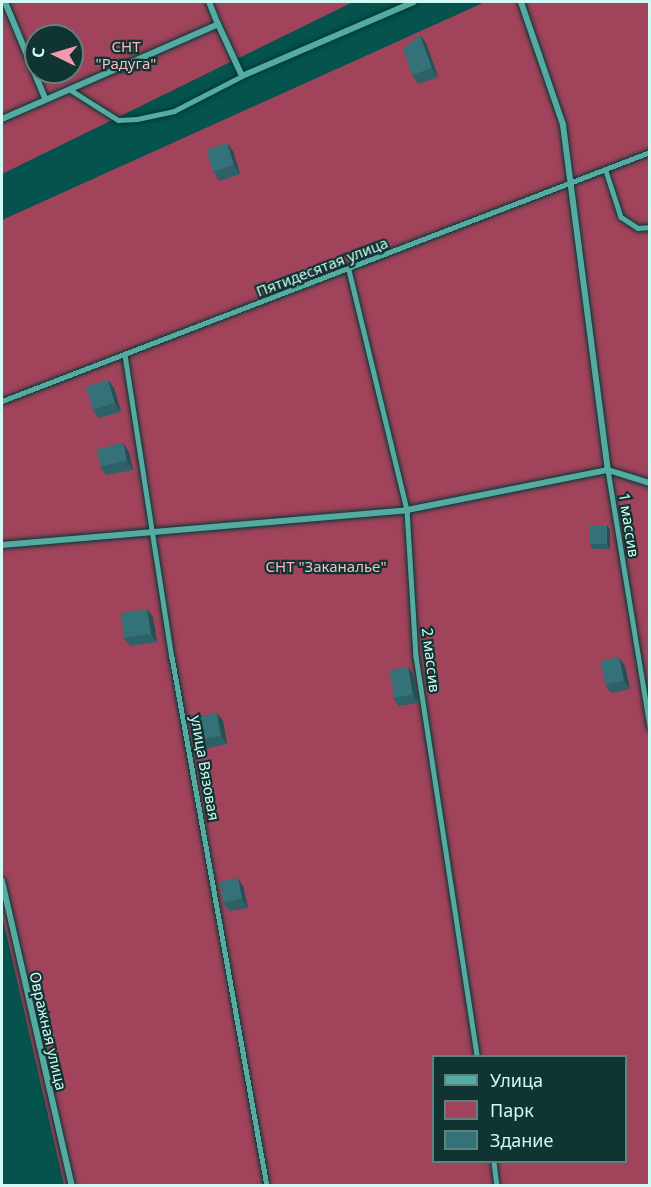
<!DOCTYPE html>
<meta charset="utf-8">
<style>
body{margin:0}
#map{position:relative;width:651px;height:1187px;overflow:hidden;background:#04534d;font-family:"Noto Sans",sans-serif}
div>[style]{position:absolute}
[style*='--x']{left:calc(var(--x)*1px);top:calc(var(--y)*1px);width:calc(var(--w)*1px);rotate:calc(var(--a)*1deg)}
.green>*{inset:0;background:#a0435b}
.roads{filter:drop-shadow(0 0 2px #023632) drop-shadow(0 0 2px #023632)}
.service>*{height:4.5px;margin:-2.25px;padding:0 2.25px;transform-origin:2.25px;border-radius:2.25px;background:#54aba2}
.minor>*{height:6px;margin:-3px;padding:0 3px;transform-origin:3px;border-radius:3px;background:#54aba2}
.wall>*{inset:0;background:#2d6167}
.shaded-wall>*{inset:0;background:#244f54}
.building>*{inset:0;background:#347178;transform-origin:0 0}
span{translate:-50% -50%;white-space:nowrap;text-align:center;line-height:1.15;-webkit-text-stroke:4.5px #0f3431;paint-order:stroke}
.park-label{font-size:15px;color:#f9b9c5}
.street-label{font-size:15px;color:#d1faf5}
.frame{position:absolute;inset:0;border:3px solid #d1faf5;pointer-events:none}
.legend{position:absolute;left:432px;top:1055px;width:195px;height:108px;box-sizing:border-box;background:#0f3431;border:2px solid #5d837f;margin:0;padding:8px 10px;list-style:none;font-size:18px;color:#d1faf5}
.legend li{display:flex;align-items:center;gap:12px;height:30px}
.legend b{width:30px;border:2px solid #5d837f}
.north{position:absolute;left:24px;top:24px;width:60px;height:60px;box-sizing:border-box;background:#0f3431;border:2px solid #5d837f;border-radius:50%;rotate:275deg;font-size:16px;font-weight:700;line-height:24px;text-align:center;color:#d1faf5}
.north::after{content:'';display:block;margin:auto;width:21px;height:27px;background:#f39aac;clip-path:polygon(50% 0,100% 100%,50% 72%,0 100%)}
</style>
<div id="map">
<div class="green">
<i style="clip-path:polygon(evenodd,2px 2px,353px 2px,2px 174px,2px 2px,36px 36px,72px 36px,72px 72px,36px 72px,36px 36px)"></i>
<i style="clip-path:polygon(evenodd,485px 2px,649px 2px,649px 1185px,64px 1185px,2px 915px,2px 220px,485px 2px,434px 1056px,626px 1056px,626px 1162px,434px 1162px,434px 1056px)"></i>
</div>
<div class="roads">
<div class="service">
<i style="--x:69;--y:89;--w:58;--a:32.3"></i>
<i style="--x:118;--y:120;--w:19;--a:-3"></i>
<i style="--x:137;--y:119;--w:38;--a:-12"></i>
<i style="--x:174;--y:111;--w:76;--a:-27.2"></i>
<i style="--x:606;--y:171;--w:48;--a:71.9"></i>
<i style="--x:621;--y:217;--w:20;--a:33"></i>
<i style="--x:638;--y:228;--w:12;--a:-5"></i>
<i style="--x:349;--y:270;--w:247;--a:76.4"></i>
<i style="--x:407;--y:510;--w:146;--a:86.5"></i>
<i style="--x:416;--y:656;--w:405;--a:81.3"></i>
<i style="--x:125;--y:355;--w:306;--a:81.2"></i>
<i style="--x:172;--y:657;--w:537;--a:79.82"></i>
<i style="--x:2;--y:401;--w:694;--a:-21.02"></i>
<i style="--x:608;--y:470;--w:260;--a:80.7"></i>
<i style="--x:494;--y:1162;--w:24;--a:83"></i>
</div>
<div class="minor">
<i style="--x:5;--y:2;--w:104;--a:67.4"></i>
<i style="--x:209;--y:2;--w:24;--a:68"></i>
<i style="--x:521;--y:2;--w:130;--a:71.1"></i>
<i style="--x:563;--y:125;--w:348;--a:82.6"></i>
<i style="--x:2;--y:119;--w:236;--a:-23.7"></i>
<i style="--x:218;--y:24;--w:57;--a:65.2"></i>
<i style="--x:242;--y:76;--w:187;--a:-23.3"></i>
<i style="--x:2;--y:545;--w:407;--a:-4.9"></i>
<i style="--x:407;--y:510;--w:205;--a:-11.3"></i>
<i style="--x:608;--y:470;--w:44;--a:17.2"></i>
<i style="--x:2;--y:881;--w:313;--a:77.1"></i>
</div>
</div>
<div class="wall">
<i style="clip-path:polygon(420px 35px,426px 43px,438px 77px,418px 84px,412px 75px)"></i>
<i style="clip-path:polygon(233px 151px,240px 174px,219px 181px,214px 172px)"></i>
<i style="clip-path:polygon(108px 380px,114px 388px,121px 412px,99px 418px,93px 410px)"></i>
<i style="clip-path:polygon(129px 452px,133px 470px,106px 475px,100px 467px)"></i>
<i style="clip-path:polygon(610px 530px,610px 549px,593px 549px,590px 544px)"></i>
<i style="clip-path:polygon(153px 617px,157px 642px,130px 646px,124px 638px)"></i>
<i style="clip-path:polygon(625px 666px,630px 689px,611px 693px,605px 684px)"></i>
<i style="clip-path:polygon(408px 667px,414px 676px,419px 703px,399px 706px,393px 698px)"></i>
<i style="clip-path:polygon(217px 713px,223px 721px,227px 744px,204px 749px,198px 740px)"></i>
<i style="clip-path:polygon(243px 886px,248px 908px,229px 911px,223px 903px)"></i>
</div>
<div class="shaded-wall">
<i style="clip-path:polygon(420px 35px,426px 43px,438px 77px,432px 68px)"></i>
<i style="clip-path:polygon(227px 143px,233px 151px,240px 174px,234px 165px)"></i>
<i style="clip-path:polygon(108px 380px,114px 388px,121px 412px,115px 403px)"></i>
<i style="clip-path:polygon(123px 443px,129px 452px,133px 470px,127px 461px)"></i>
<i style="clip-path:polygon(607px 525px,610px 530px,610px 549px,607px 544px)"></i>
<i style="clip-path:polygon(147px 609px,153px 617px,157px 642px,151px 634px)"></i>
<i style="clip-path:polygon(619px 657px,625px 666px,630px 689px,624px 680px)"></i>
<i style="clip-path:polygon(408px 667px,414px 676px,419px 703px,413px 695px)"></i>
<i style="clip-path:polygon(217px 713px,223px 721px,227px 744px,221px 736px)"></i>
<i style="clip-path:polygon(238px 878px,243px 886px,248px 908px,242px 899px)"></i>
</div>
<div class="building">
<i style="clip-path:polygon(420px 35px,432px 68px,412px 75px,403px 49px)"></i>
<i style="left:227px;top:143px;width:23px;height:22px;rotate:72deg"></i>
<i style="left:108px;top:380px;width:24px;height:23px;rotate:73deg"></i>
<i style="left:123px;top:443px;width:18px;height:27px;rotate:77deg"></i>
<i style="left:590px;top:525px;width:17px;height:19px"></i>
<i style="left:147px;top:609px;width:25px;height:27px;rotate:81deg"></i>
<i style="left:619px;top:657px;width:24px;height:19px;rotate:78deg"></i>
<i style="left:408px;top:667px;width:28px;height:19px;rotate:80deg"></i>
<i style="left:217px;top:713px;width:23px;height:23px;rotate:80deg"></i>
<i style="left:238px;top:878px;width:21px;height:19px;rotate:79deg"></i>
</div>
<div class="park-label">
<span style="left:126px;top:55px">СНТ<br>"Радуга"</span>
<span style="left:326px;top:567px">СНТ "Заканалье"</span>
</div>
<div class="street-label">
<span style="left:322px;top:267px;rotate:-21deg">Пятидесятая улица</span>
<span style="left:629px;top:525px;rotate:81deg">1 массив</span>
<span style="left:431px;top:660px;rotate:83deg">2 массив</span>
<span style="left:205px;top:768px;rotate:80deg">улица Вязовая</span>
<span style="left:48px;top:1031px;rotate:77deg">Овражная улица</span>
</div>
<div class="frame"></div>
<ul class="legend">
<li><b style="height:8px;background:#54aba2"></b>Улица</li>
<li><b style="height:16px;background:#a0435b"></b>Парк</li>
<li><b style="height:16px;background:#347178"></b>Здание</li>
</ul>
<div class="north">С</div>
</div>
